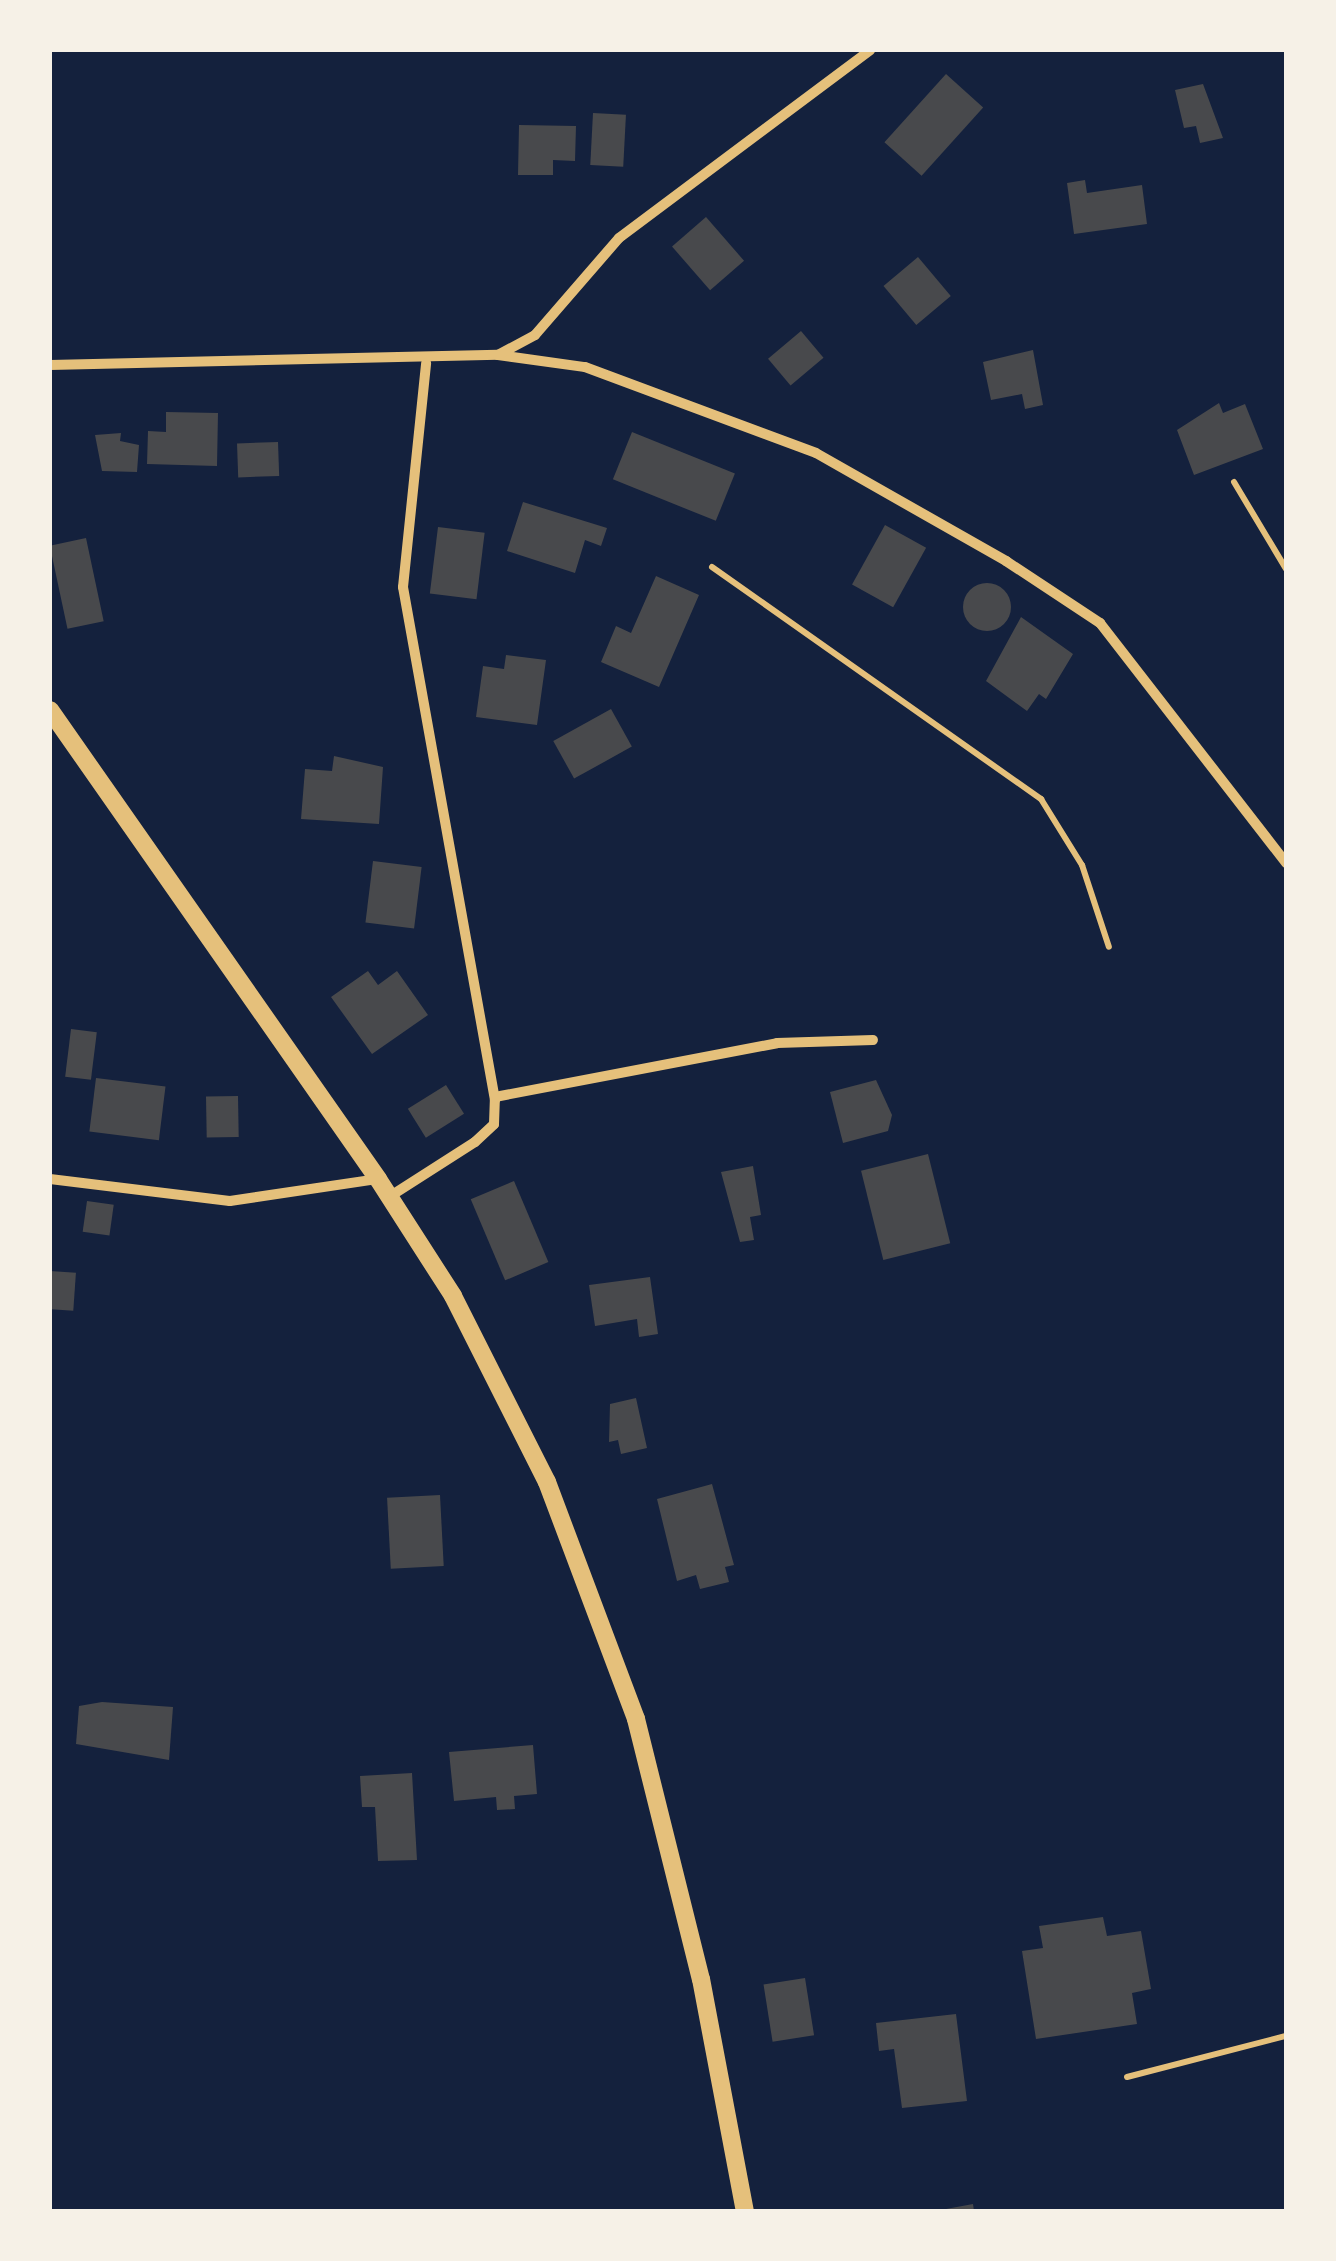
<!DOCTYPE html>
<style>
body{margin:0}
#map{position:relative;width:1336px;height:2261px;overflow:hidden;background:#14213d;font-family:Mulish,sans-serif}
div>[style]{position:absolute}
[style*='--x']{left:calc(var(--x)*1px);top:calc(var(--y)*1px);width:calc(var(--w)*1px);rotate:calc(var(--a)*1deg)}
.building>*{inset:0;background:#48494c;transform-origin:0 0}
.round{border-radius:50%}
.path>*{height:6px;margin:-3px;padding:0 3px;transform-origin:3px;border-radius:3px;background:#e5c07b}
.minor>*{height:10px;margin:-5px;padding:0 5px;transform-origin:5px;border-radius:5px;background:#e5c07b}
.tertiary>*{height:18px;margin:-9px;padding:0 9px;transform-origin:9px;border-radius:9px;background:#e5c07b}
span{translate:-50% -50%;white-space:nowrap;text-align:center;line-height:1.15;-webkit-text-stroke:10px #f6f1e7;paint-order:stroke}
.frame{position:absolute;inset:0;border:52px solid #f6f1e7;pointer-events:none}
</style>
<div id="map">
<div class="building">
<i style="left:946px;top:74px;width:50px;height:92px;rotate:42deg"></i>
<i style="clip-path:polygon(1203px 84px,1223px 138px,1200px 143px,1196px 126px,1184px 128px,1175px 90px)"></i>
<i style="left:593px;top:113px;width:33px;height:52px;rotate:3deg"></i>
<i style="clip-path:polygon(519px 125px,576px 126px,575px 161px,553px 160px,553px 175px,518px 175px)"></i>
<i style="clip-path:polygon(1085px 180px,1087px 193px,1142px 185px,1147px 224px,1074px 234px,1067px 183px)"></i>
<i style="left:706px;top:217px;width:58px;height:45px;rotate:49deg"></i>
<i style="left:918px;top:257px;width:51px;height:45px;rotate:50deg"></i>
<i style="left:801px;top:331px;width:35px;height:43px;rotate:50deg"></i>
<i style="clip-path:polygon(1033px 350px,1043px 405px,1025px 409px,1022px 394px,991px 400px,983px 362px)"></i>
<i style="clip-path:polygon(1219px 403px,1223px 413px,1245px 404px,1263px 449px,1194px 475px,1177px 430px)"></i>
<i style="clip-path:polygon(166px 412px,218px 413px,217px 466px,147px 464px,148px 431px,166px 432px)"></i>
<i style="left:632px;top:432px;width:111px;height:51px;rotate:22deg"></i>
<i style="clip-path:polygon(121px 433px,120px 441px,139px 445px,137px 472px,102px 471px,95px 435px)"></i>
<i style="left:278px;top:442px;width:34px;height:41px;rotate:88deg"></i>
<i style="clip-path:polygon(523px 502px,607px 528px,601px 546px,585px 540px,575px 573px,507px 551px)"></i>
<i style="left:885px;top:525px;width:47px;height:68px;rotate:29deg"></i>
<i style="left:438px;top:527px;width:47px;height:67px;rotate:7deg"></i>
<i style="left:86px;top:538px;width:85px;height:37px;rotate:78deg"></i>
<i style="clip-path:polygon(656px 576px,699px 595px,659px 687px,601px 662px,616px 626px,631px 633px)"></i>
<i class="round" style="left:963px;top:583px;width:48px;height:48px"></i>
<i style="clip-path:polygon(1021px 617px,1073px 654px,1046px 699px,1039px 694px,1027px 711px,986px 681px)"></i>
<i style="clip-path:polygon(506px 655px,546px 660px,537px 725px,476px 717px,483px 666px,504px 669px)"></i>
<i style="left:611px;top:709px;width:43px;height:66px;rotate:61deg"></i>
<i style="clip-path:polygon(334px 756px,383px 767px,379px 824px,301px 819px,305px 769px,332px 771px)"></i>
<i style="left:373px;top:861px;width:49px;height:62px;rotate:7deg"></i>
<i style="clip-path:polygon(368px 971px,378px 985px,397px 971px,428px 1015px,372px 1054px,331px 997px)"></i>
<i style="left:71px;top:1029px;width:26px;height:48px;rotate:7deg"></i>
<i style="left:96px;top:1078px;width:70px;height:54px;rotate:7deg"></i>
<i style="clip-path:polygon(876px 1080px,892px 1115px,888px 1131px,843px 1143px,830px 1092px)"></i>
<i style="left:446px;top:1085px;width:34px;height:45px;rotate:58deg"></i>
<i style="left:238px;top:1096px;width:41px;height:32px;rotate:89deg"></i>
<i style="left:928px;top:1154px;width:92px;height:69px;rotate:76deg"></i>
<i style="clip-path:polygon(753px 1166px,761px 1215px,750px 1217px,754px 1240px,740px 1242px,721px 1172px)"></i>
<i style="left:514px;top:1181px;width:88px;height:47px;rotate:67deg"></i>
<i style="left:87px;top:1201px;width:27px;height:31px;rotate:8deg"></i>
<i style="left:50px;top:1271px;width:26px;height:38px;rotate:4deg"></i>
<i style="clip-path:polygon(650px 1277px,658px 1334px,639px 1337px,637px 1319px,595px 1326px,589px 1285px)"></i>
<i style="clip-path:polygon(636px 1398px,647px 1448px,621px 1454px,618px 1440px,609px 1442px,610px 1404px)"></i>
<i style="clip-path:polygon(712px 1484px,734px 1565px,725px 1567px,729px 1582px,700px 1589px,696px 1575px,677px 1581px,657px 1499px)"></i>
<i style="left:440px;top:1495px;width:71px;height:53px;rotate:87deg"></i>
<i style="clip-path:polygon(102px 1702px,173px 1707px,169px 1760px,76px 1744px,79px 1706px)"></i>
<i style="clip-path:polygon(533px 1745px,537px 1794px,514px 1796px,515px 1809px,497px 1810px,496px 1797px,454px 1801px,449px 1752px)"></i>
<i style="clip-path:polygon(412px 1773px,417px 1860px,378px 1861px,375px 1807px,362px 1807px,360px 1776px)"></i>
<i style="clip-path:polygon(1103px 1917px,1107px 1936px,1141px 1931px,1151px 1989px,1132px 1993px,1137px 2024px,1036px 2039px,1022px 1951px,1043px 1948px,1039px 1926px)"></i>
<i style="left:805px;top:1978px;width:58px;height:42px;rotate:81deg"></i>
<i style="clip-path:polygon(956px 2014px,967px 2101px,902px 2108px,894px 2049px,879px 2051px,876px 2023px)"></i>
<i style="clip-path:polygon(973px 2204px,974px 2211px,946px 2211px,946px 2209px)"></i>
</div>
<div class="path">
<i style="--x:1234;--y:482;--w:101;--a:59.1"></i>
<i style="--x:712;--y:567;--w:403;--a:35.2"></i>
<i style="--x:1041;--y:799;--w:78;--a:58.2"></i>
<i style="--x:1082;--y:865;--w:86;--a:71.8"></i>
<i style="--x:1127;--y:2077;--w:164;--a:-14.5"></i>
</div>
<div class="minor">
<i style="--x:498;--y:355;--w:88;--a:7.9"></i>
<i style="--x:585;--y:367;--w:246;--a:20.4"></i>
<i style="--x:816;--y:453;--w:219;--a:29.6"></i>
<i style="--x:1006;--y:561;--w:113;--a:33.4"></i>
<i style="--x:1100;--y:623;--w:304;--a:52.2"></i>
<i style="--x:50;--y:365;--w:448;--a:-1.3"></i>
<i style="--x:498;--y:355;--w:42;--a:-28.4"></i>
<i style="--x:535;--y:335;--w:128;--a:-49.1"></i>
<i style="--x:619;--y:238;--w:314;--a:-36.8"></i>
<i style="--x:495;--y:1097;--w:287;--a:-10.8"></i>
<i style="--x:777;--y:1043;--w:96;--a:-1.8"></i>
<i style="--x:50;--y:1179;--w:181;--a:7"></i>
<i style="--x:230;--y:1201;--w:150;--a:-8.5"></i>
<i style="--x:389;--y:1197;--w:102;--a:-32.6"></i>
<i style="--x:475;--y:1142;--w:26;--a:-43"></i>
<i style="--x:494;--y:1124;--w:24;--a:-88"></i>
<i style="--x:495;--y:1100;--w:521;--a:-100.17"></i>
<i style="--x:403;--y:587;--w:225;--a:-84.1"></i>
</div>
<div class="tertiary">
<i style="--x:50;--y:710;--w:572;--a:55.03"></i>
<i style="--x:378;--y:1179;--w:139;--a:57.3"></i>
<i style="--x:453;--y:1296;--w:208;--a:63.2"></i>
<i style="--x:547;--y:1482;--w:253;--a:69.4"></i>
<i style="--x:636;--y:1719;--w:268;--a:76"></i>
<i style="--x:701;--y:1979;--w:236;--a:79.3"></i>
</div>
<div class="frame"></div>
</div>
